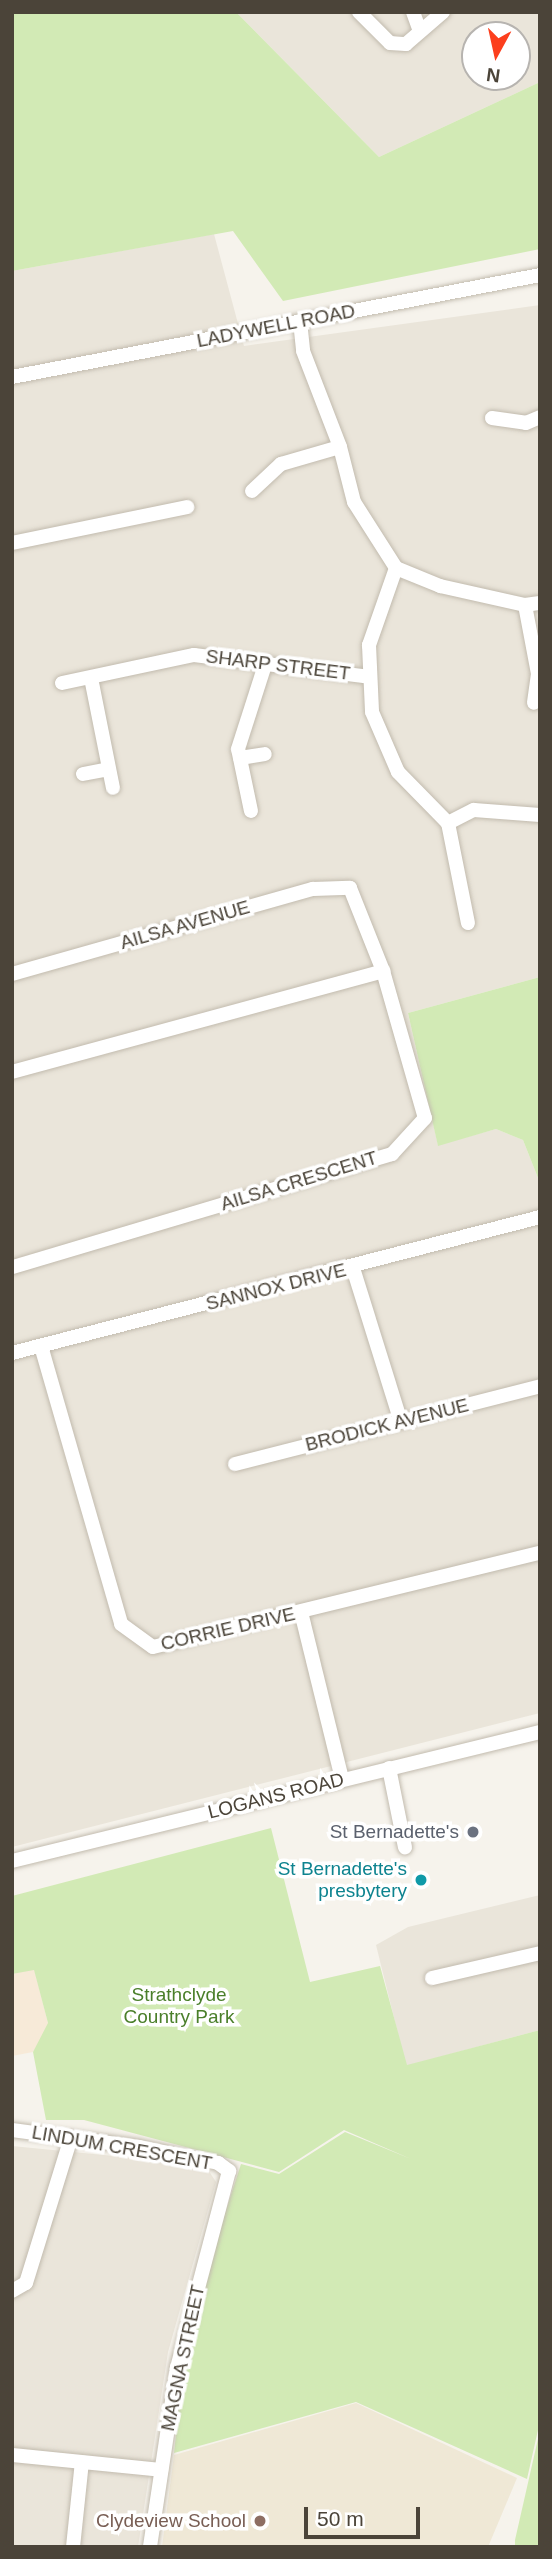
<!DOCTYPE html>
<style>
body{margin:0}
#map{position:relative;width:552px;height:2559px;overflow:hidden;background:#f6f3ec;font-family:Helvetica,sans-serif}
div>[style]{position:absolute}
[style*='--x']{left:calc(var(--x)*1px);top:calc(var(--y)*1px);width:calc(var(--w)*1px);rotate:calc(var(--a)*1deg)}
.residential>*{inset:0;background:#eae5da}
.commercial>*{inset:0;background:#f7ead8}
.education>*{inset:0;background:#efe8d6}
.green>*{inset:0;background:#d2eab5}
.roads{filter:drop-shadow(0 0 2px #c2bbae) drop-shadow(0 0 2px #c2bbae)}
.minor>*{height:14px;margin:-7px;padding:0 7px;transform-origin:7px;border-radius:7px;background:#fff}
.dots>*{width:19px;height:19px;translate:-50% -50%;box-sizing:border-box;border:4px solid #fff;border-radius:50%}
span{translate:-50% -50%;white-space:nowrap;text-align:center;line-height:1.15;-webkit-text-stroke:7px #fff;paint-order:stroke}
.street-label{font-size:19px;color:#4b4439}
.worship-label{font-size:19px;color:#5b616d}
.right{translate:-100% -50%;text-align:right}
.culture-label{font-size:19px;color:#0d838f}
.park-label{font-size:19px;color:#4a7f2a}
.education-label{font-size:19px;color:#785e54}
.frame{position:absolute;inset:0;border:14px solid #4b4439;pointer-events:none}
.north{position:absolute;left:461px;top:21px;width:70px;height:70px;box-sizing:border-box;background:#fff;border:2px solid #b7b4b0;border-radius:50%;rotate:188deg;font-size:19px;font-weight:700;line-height:28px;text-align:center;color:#4b4439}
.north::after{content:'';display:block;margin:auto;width:24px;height:32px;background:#fc3f1d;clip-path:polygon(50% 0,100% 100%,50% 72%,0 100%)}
.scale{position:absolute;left:304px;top:2507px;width:116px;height:32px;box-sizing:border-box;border:4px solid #4b4439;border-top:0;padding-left:9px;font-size:21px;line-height:24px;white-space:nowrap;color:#4b4439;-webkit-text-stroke:5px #fff;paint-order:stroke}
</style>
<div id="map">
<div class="residential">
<i style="clip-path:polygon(evenodd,236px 12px,540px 12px,540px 82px,379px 157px,236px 12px,475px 35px,517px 35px,517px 77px,475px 77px,475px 35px)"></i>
<i style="clip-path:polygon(214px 234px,244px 346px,540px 305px,540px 977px,408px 1013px,438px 1145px,496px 1129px,523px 1140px,540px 1183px,540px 1713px,12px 1847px,12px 271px)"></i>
<i style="clip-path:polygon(540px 1895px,540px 2030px,406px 2066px,376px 1945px,408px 1927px)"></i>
<i style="clip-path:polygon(12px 2146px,205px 2165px,216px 2182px,168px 2352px,138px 2547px,12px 2547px)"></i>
</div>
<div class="commercial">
<i style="clip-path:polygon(34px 1969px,49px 2027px,33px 2052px,12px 2056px,12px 1974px)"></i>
</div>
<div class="education">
<i style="clip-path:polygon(356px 2403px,517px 2478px,488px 2547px,162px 2547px,174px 2455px)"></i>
</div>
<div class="green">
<i style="clip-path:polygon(12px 12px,236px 12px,379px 157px,540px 82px,540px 249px,283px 301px,233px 231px,12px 271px)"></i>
<i style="clip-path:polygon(540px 977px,540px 1183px,523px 1140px,496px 1129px,438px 1146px,408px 1013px)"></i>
<i style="clip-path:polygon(271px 1828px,310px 1982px,380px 1966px,407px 2065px,540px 2030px,540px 2421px,527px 2479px,356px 2402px,174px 2453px,183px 2368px,205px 2275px,241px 2164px,279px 2174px,345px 2132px,411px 2159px,344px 2130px,279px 2172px,84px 2120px,46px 2120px,33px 2052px,48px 2023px,34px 1970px,12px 1974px,12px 1896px)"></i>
<i style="clip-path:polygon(540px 2430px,540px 2547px,515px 2547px,515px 2540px)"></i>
</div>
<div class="roads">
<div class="minor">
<i style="--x:359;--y:12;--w:44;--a:45"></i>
<i style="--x:390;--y:43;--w:16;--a:4"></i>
<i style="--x:406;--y:44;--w:49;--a:-40.9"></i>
<i style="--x:413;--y:12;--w:20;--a:70"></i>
<i style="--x:300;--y:321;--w:30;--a:84"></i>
<i style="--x:303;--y:351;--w:103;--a:68.9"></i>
<i style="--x:340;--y:447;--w:57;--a:75.7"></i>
<i style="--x:354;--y:502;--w:78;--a:57.5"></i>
<i style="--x:396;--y:568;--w:48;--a:22.2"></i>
<i style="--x:440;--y:586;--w:87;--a:12.6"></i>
<i style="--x:525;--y:605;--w:15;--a:-8"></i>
<i style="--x:12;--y:377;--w:538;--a:-10.93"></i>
<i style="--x:492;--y:418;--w:34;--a:8"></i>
<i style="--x:526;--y:423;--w:15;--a:-23"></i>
<i style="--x:252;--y:491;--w:40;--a:-43"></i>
<i style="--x:281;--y:464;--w:61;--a:-16.1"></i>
<i style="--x:12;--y:543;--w:179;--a:-11.6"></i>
<i style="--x:396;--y:568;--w:82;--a:109.3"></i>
<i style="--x:369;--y:645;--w:67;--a:87.4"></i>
<i style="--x:372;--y:712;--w:65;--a:66.6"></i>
<i style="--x:398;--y:772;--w:71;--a:45.6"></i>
<i style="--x:448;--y:823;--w:102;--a:78.7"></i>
<i style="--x:525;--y:605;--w:70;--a:79.3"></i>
<i style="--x:538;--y:674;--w:29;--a:98"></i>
<i style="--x:91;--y:678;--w:112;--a:78.7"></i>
<i style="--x:62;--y:683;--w:135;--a:-12"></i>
<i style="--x:194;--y:655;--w:177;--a:7.1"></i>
<i style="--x:240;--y:758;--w:25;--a:-9"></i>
<i style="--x:83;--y:774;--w:26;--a:-11"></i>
<i style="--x:251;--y:811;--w:63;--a:-101.8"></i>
<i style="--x:238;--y:749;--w:91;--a:-72.2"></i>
<i style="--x:448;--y:823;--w:29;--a:-27"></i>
<i style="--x:474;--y:810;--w:66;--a:4.3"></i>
<i style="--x:12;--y:974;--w:313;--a:-15.8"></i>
<i style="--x:313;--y:889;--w:37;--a:-2"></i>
<i style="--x:350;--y:888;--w:89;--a:68.3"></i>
<i style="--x:383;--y:971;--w:153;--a:74.1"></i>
<i style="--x:425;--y:1118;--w:49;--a:132.5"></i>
<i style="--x:392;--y:1154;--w:396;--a:163.4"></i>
<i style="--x:12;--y:1072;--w:385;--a:-15.2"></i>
<i style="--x:353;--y:1268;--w:161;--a:72.7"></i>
<i style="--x:41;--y:1346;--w:289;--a:73.9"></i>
<i style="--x:121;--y:1624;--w:39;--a:36"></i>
<i style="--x:153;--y:1647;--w:398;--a:-13.7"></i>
<i style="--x:12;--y:1353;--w:545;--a:-14.44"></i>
<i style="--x:235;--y:1464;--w:315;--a:-14.3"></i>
<i style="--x:301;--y:1612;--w:172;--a:76.2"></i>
<i style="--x:389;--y:1768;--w:81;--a:78.6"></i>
<i style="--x:12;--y:1861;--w:544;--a:-13.73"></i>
<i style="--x:432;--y:1978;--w:111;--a:-13"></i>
<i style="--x:12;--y:2130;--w:128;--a:7.6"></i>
<i style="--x:139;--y:2147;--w:81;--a:11.4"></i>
<i style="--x:218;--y:2163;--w:14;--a:36"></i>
<i style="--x:229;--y:2171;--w:204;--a:104.8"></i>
<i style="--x:177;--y:2368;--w:181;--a:98.6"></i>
<i style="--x:12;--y:2291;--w:16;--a:-30"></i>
<i style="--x:26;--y:2283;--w:152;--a:-72.8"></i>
<i style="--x:12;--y:2455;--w:150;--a:5.7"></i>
<i style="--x:73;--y:2547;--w:85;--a:-84"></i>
</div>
</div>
<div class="dots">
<i style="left:473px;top:1832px;background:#6b7280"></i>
<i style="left:421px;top:1880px;background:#0f9aa8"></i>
<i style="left:260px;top:2521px;background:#8d6e63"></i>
</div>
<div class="street-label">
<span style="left:276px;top:326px;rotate:-11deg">LADYWELL ROAD</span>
<span style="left:278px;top:665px;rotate:7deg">SHARP STREET</span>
<span style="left:185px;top:925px;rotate:-16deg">AILSA AVENUE</span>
<span style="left:299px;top:1181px;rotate:-17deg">AILSA CRESCENT</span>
<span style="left:276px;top:1287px;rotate:-14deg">SANNOX DRIVE</span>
<span style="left:387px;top:1425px;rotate:-14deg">BRODICK AVENUE</span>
<span style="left:228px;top:1629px;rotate:-13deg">CORRIE DRIVE</span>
<span style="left:276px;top:1796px;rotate:-14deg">LOGANS ROAD</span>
<span style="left:122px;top:2148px;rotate:10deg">LINDUM CRESCENT</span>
<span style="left:183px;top:2358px;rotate:-78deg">MAGNA STREET</span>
</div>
<div class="worship-label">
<span class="right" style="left:459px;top:1832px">St Bernadette's</span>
</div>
<div class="culture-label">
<span class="right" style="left:407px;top:1880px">St Bernadette's<br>presbytery</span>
</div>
<div class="park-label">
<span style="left:179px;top:2006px">Strathclyde<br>Country Park</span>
</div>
<div class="education-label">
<span class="right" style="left:246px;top:2521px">Clydeview School</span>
</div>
<div class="frame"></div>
<div class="north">N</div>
<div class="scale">50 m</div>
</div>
